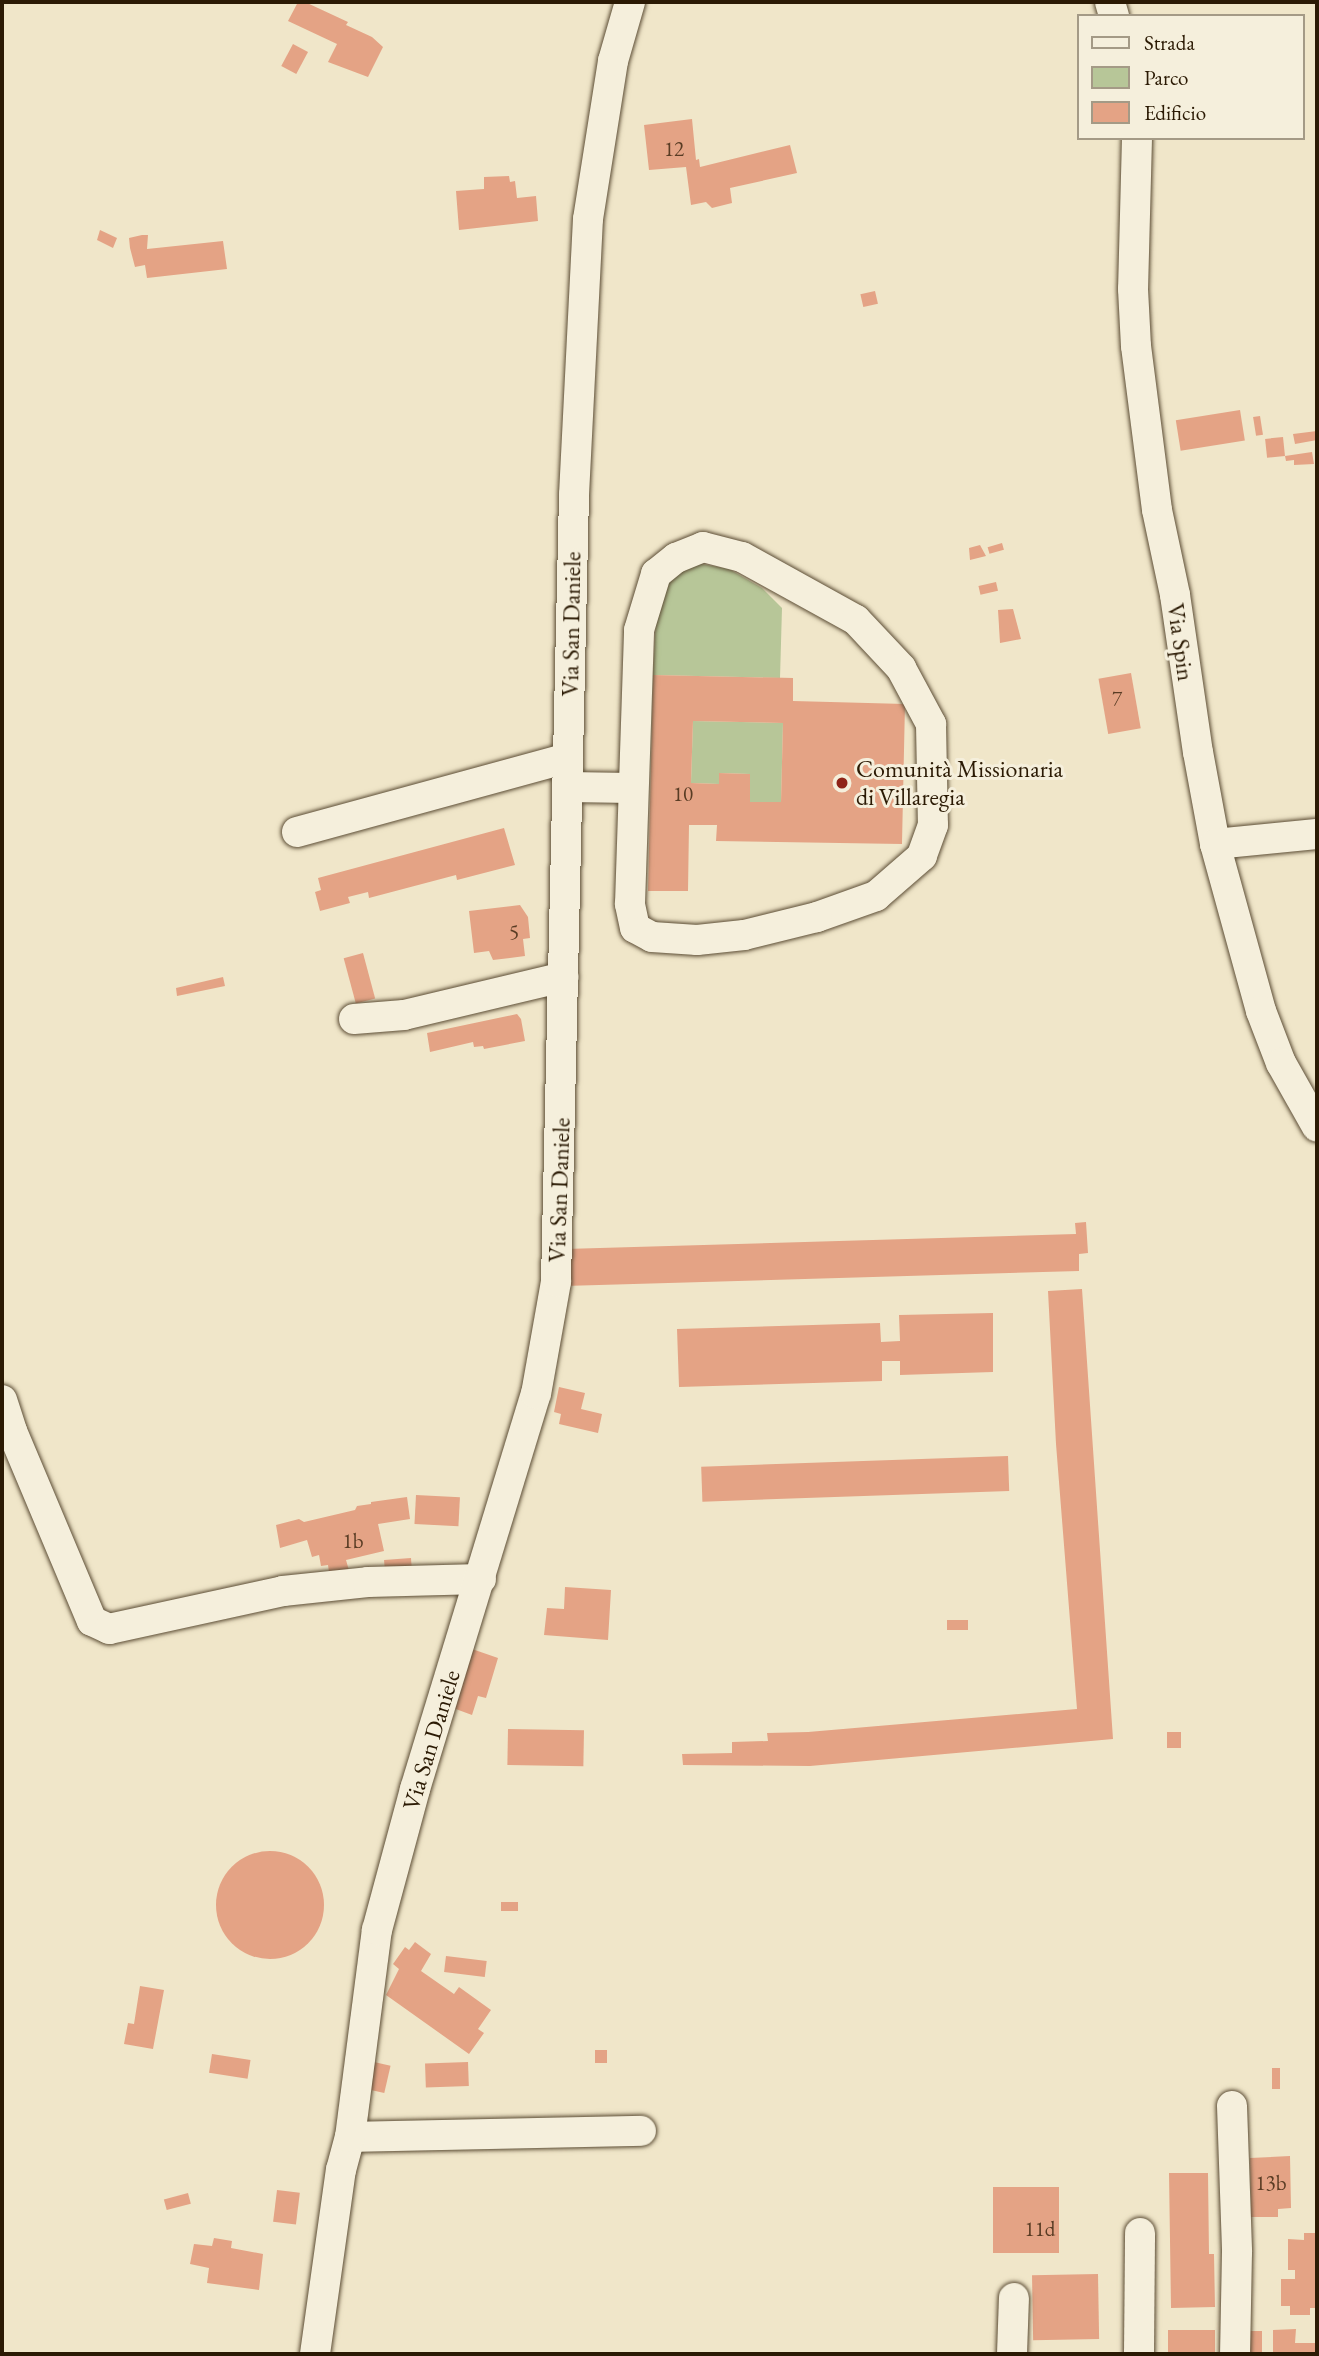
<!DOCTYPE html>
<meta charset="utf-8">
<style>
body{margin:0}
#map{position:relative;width:1319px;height:2356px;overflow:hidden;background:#f0e6c9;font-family:"EB Garamond",serif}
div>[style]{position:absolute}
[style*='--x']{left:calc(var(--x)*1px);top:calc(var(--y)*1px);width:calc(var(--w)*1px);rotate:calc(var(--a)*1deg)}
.green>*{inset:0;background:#b7c698}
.building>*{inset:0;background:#e4a385;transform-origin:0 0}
.round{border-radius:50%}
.roads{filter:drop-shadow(0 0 2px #5c4d35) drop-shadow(0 0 2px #5c4d35)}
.minor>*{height:30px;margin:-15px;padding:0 15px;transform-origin:15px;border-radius:15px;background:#f5efdc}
.dots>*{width:19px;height:19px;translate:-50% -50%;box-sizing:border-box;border:4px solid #f5efdc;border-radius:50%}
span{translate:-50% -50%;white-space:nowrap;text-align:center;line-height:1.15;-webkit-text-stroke:6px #f5efdc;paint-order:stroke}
.number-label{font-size:21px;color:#593c24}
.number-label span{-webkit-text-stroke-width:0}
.street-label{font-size:24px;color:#2b1a04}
.poi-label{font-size:24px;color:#2b1a04}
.left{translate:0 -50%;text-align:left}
.frame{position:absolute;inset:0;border:4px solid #2b1a04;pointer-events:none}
.legend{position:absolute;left:1077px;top:14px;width:228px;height:126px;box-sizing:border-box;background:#f5efdc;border:2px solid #a49a86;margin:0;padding:9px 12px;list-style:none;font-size:21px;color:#2b1a04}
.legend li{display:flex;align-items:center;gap:14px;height:35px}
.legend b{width:35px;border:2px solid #a49a86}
</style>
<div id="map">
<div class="green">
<i style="clip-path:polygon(691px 562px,729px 569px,762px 588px,782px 608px,780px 678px,653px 675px,656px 617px,670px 575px)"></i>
<i style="clip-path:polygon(693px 721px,783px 723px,781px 802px,750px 802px,750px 774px,719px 773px,719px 784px,691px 783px)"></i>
</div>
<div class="building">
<i style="clip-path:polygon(298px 2px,305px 2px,348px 22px,346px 25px,372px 37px,383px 47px,368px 77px,328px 62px,337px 44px,288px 21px)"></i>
<i style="left:293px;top:44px;width:17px;height:25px;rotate:28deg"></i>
<i style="clip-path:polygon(692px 119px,696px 160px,699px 159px,700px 167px,790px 145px,797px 173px,730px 188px,732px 203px,712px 208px,706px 202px,691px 205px,686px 167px,649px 170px,644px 125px)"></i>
<i style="clip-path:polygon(509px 176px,510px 182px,515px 181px,517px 198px,536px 196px,538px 221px,459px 230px,456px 191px,484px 189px,484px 177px)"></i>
<i style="clip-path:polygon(100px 230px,117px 238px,113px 248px,97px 240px)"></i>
<i style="clip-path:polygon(142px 235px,148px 235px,147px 249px,223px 241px,227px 269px,147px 278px,145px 265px,135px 267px,130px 248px,129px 238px)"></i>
<i style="left:875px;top:291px;width:13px;height:15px;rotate:77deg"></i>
<i style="left:1240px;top:410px;width:31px;height:65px;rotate:81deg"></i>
<i style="left:1260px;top:416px;width:19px;height:7px;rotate:81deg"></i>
<i style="clip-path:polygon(1317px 431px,1317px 440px,1295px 444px,1293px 434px)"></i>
<i style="left:1283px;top:437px;width:19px;height:18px;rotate:84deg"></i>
<i style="clip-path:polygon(1312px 452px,1314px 464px,1294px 465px,1294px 460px,1286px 461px,1285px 456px)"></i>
<i style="left:1002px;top:543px;width:7px;height:15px;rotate:74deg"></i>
<i style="clip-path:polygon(980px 545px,986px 556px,970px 560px,969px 548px)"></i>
<i style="left:996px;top:582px;width:9px;height:18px;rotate:77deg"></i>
<i style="clip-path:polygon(1013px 609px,1021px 639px,1000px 643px,998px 610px)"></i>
<i style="left:1131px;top:673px;width:56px;height:33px;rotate:80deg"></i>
<i style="clip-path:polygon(evenodd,653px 675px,793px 678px,793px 701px,905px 704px,902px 844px,716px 841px,717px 825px,689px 825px,688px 891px,648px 891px,653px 675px,693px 721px,783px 723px,781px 802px,750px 802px,750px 774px,719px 773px,719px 784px,691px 783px,693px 721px)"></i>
<i style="clip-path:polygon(504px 828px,515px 865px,457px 880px,456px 875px,369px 898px,368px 892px,348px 897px,350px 903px,320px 911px,315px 892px,321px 890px,318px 878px)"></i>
<i style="clip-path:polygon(520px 905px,528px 917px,530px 938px,523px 939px,525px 956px,493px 960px,489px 951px,474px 953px,469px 911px)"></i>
<i style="left:363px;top:953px;width:47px;height:20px;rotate:75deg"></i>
<i style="clip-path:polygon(223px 977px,225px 986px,177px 996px,176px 988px)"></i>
<i style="clip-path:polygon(517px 1014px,521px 1019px,525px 1041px,484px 1049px,483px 1046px,474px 1047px,473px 1042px,430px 1052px,427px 1033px)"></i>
<i style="clip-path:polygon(1086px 1222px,1088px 1253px,1079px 1254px,1079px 1271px,564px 1286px,565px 1249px,1076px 1234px,1075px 1223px)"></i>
<i style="clip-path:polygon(1082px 1289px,1113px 1739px,810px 1766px,683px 1765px,682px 1754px,732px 1753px,732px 1742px,768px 1741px,767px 1733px,808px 1732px,1077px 1709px,1056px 1444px,1048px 1291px)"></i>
<i style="clip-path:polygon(993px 1313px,993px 1372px,900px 1375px,900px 1361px,882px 1361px,882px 1381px,679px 1387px,677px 1329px,880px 1323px,881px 1342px,900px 1341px,899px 1315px)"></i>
<i style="clip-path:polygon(559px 1387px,585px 1393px,581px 1409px,602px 1414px,598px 1433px,559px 1424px,561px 1414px,554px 1412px)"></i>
<i style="left:1008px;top:1456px;width:35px;height:307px;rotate:88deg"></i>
<i style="left:416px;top:1495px;width:44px;height:29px;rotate:3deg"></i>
<i style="clip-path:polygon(407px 1497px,410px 1519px,378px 1524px,384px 1551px,346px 1560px,350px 1574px,330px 1579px,328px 1565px,321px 1566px,319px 1555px,312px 1557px,307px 1540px,280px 1548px,276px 1525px,299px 1519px,304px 1522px,355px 1510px,357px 1506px,371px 1504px,371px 1502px)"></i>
<i style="left:411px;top:1558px;width:14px;height:27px;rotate:86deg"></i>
<i style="clip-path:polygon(565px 1587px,611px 1590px,608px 1640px,544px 1635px,547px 1608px,564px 1609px)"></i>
<i style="left:968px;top:1620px;width:10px;height:21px;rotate:90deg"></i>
<i style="clip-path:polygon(472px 1649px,498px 1658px,486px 1698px,478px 1696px,472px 1715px,453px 1708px)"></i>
<i style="left:508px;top:1729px;width:76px;height:36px;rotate:1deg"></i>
<i style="left:1167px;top:1732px;width:14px;height:16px"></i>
<i class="round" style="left:216px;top:1851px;width:108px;height:108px"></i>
<i style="left:501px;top:1902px;width:17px;height:9px"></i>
<i style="clip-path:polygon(415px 1942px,431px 1954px,421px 1971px,454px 1994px,459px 1987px,491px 2010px,478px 2029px,484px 2033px,469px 2054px,386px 1995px,399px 1969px,393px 1964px,405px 1947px,409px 1950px)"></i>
<i style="left:446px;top:1956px;width:41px;height:16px;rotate:7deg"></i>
<i style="clip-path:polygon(140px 1986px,164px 1990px,153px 2049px,124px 2044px,128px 2023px,134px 2024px)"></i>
<i style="left:595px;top:2050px;width:12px;height:13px"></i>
<i style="left:212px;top:2054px;width:39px;height:19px;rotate:9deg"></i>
<i style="left:374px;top:2062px;width:17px;height:28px;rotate:13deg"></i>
<i style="left:468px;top:2062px;width:24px;height:43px;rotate:88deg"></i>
<i style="left:1272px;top:2068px;width:8px;height:21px"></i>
<i style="clip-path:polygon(1290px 2156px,1291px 2208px,1278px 2209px,1278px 2217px,1251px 2217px,1250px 2158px)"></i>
<i style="clip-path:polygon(1169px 2173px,1208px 2173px,1209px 2254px,1214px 2254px,1215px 2307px,1171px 2308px)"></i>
<i style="left:993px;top:2187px;width:66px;height:66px"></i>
<i style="left:277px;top:2190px;width:23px;height:32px;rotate:7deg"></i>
<i style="left:188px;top:2193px;width:11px;height:25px;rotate:75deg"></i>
<i style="clip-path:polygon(1304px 2233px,1315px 2233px,1317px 2308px,1310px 2308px,1310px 2315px,1290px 2315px,1290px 2306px,1281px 2306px,1281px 2279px,1295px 2279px,1295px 2270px,1288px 2270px,1288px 2239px,1304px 2240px)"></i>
<i style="clip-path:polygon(214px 2238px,232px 2241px,231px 2248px,263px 2254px,259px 2290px,207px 2283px,209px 2268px,190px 2264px,194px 2244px,212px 2246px)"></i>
<i style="left:1098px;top:2274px;width:65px;height:66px;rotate:89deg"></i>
<i style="clip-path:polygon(1296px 2329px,1295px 2343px,1317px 2343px,1317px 2354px,1273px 2354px,1273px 2330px)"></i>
<i style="left:1168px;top:2330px;width:47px;height:24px"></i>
<i style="left:1243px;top:2331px;width:19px;height:23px"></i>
</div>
<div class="roads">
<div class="minor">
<i style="--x:1110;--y:2;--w:15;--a:74"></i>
<i style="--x:1137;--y:138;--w:151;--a:91.5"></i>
<i style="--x:1133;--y:289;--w:57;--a:87"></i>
<i style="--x:1136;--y:346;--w:165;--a:82.7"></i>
<i style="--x:1157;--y:510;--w:87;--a:78"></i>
<i style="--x:1175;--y:595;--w:159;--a:81.7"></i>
<i style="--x:1198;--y:752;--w:94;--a:79.5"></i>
<i style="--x:1215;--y:844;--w:173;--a:74.6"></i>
<i style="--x:1261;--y:1011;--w:56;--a:69"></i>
<i style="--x:1281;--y:1063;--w:73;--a:60.6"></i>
<i style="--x:703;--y:547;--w:40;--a:14.4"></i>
<i style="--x:742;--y:557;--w:130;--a:28.9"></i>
<i style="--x:856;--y:620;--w:66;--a:46.8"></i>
<i style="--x:901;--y:668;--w:64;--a:61.8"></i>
<i style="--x:931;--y:724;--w:101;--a:88.9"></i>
<i style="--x:933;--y:825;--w:33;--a:110"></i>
<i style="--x:922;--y:856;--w:61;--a:139"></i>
<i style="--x:876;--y:896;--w:63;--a:160.4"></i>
<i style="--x:817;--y:917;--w:75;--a:166.1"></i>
<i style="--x:744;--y:935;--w:47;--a:173.9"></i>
<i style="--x:697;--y:940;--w:45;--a:-176.2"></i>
<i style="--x:652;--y:937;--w:19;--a:-152"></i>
<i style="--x:635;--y:928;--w:25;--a:-102"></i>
<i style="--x:630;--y:904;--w:274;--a:-88.1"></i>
<i style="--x:639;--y:630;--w:59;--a:-73.1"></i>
<i style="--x:656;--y:574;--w:26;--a:-39"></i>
<i style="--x:676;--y:558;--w:29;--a:-22"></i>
<i style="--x:568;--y:787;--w:64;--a:0.9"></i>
<i style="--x:297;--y:832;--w:281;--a:-15.3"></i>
<i style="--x:1215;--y:844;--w:102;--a:-5.6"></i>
<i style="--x:354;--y:1019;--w:50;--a:-4.6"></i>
<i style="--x:404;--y:1015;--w:164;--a:-13.4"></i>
<i style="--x:2;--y:1400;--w:33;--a:72"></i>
<i style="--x:12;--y:1431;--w:206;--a:67.2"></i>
<i style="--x:92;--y:1621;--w:19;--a:25"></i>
<i style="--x:109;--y:1629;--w:178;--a:-12.3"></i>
<i style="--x:283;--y:1591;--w:85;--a:-6"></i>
<i style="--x:368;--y:1582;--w:113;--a:-1.5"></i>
<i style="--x:1232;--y:2106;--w:146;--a:88"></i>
<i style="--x:1237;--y:2252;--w:102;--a:91.1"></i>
<i style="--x:350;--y:2137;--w:291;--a:-1.2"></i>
<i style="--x:315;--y:2354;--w:186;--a:-82"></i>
<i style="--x:341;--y:2170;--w:34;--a:-75"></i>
<i style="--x:350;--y:2137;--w:209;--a:-82.6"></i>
<i style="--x:377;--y:1930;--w:146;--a:-74.9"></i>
<i style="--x:415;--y:1789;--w:413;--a:-73"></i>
<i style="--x:536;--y:1394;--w:114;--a:-79.9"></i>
<i style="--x:556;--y:1282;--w:787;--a:-88.69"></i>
<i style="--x:574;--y:495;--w:276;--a:-87.1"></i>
<i style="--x:588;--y:219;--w:160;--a:-81"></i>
<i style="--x:613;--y:61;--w:61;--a:-73.9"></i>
<i style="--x:1012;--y:2354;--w:56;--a:-88"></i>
<i style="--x:1139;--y:2354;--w:121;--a:-89.5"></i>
</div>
</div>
<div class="dots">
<i style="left:842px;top:783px;background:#8f2418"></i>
</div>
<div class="number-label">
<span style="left:674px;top:149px">12</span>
<span style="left:1117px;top:699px">7</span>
<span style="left:683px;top:794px">10</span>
<span style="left:514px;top:932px">5</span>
<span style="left:353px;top:1541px">1b</span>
<span style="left:1271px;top:2183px">13b</span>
<span style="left:1040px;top:2229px">11d</span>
</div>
<div class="street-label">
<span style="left:571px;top:624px;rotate:-89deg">Via San Daniele</span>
<span style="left:1181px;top:642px;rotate:82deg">Via Spin</span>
<span style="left:559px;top:1190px;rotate:-88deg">Via San Daniele</span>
<span style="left:431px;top:1740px;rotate:-73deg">Via San Daniele</span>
</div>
<div class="poi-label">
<span class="left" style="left:856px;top:783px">Comunità Missionaria<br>di Villaregia</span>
</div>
<div class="frame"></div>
<ul class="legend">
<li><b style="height:9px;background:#f5efdc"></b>Strada</li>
<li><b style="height:19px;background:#b7c698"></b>Parco</li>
<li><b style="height:19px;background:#e4a385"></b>Edificio</li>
</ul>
</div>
